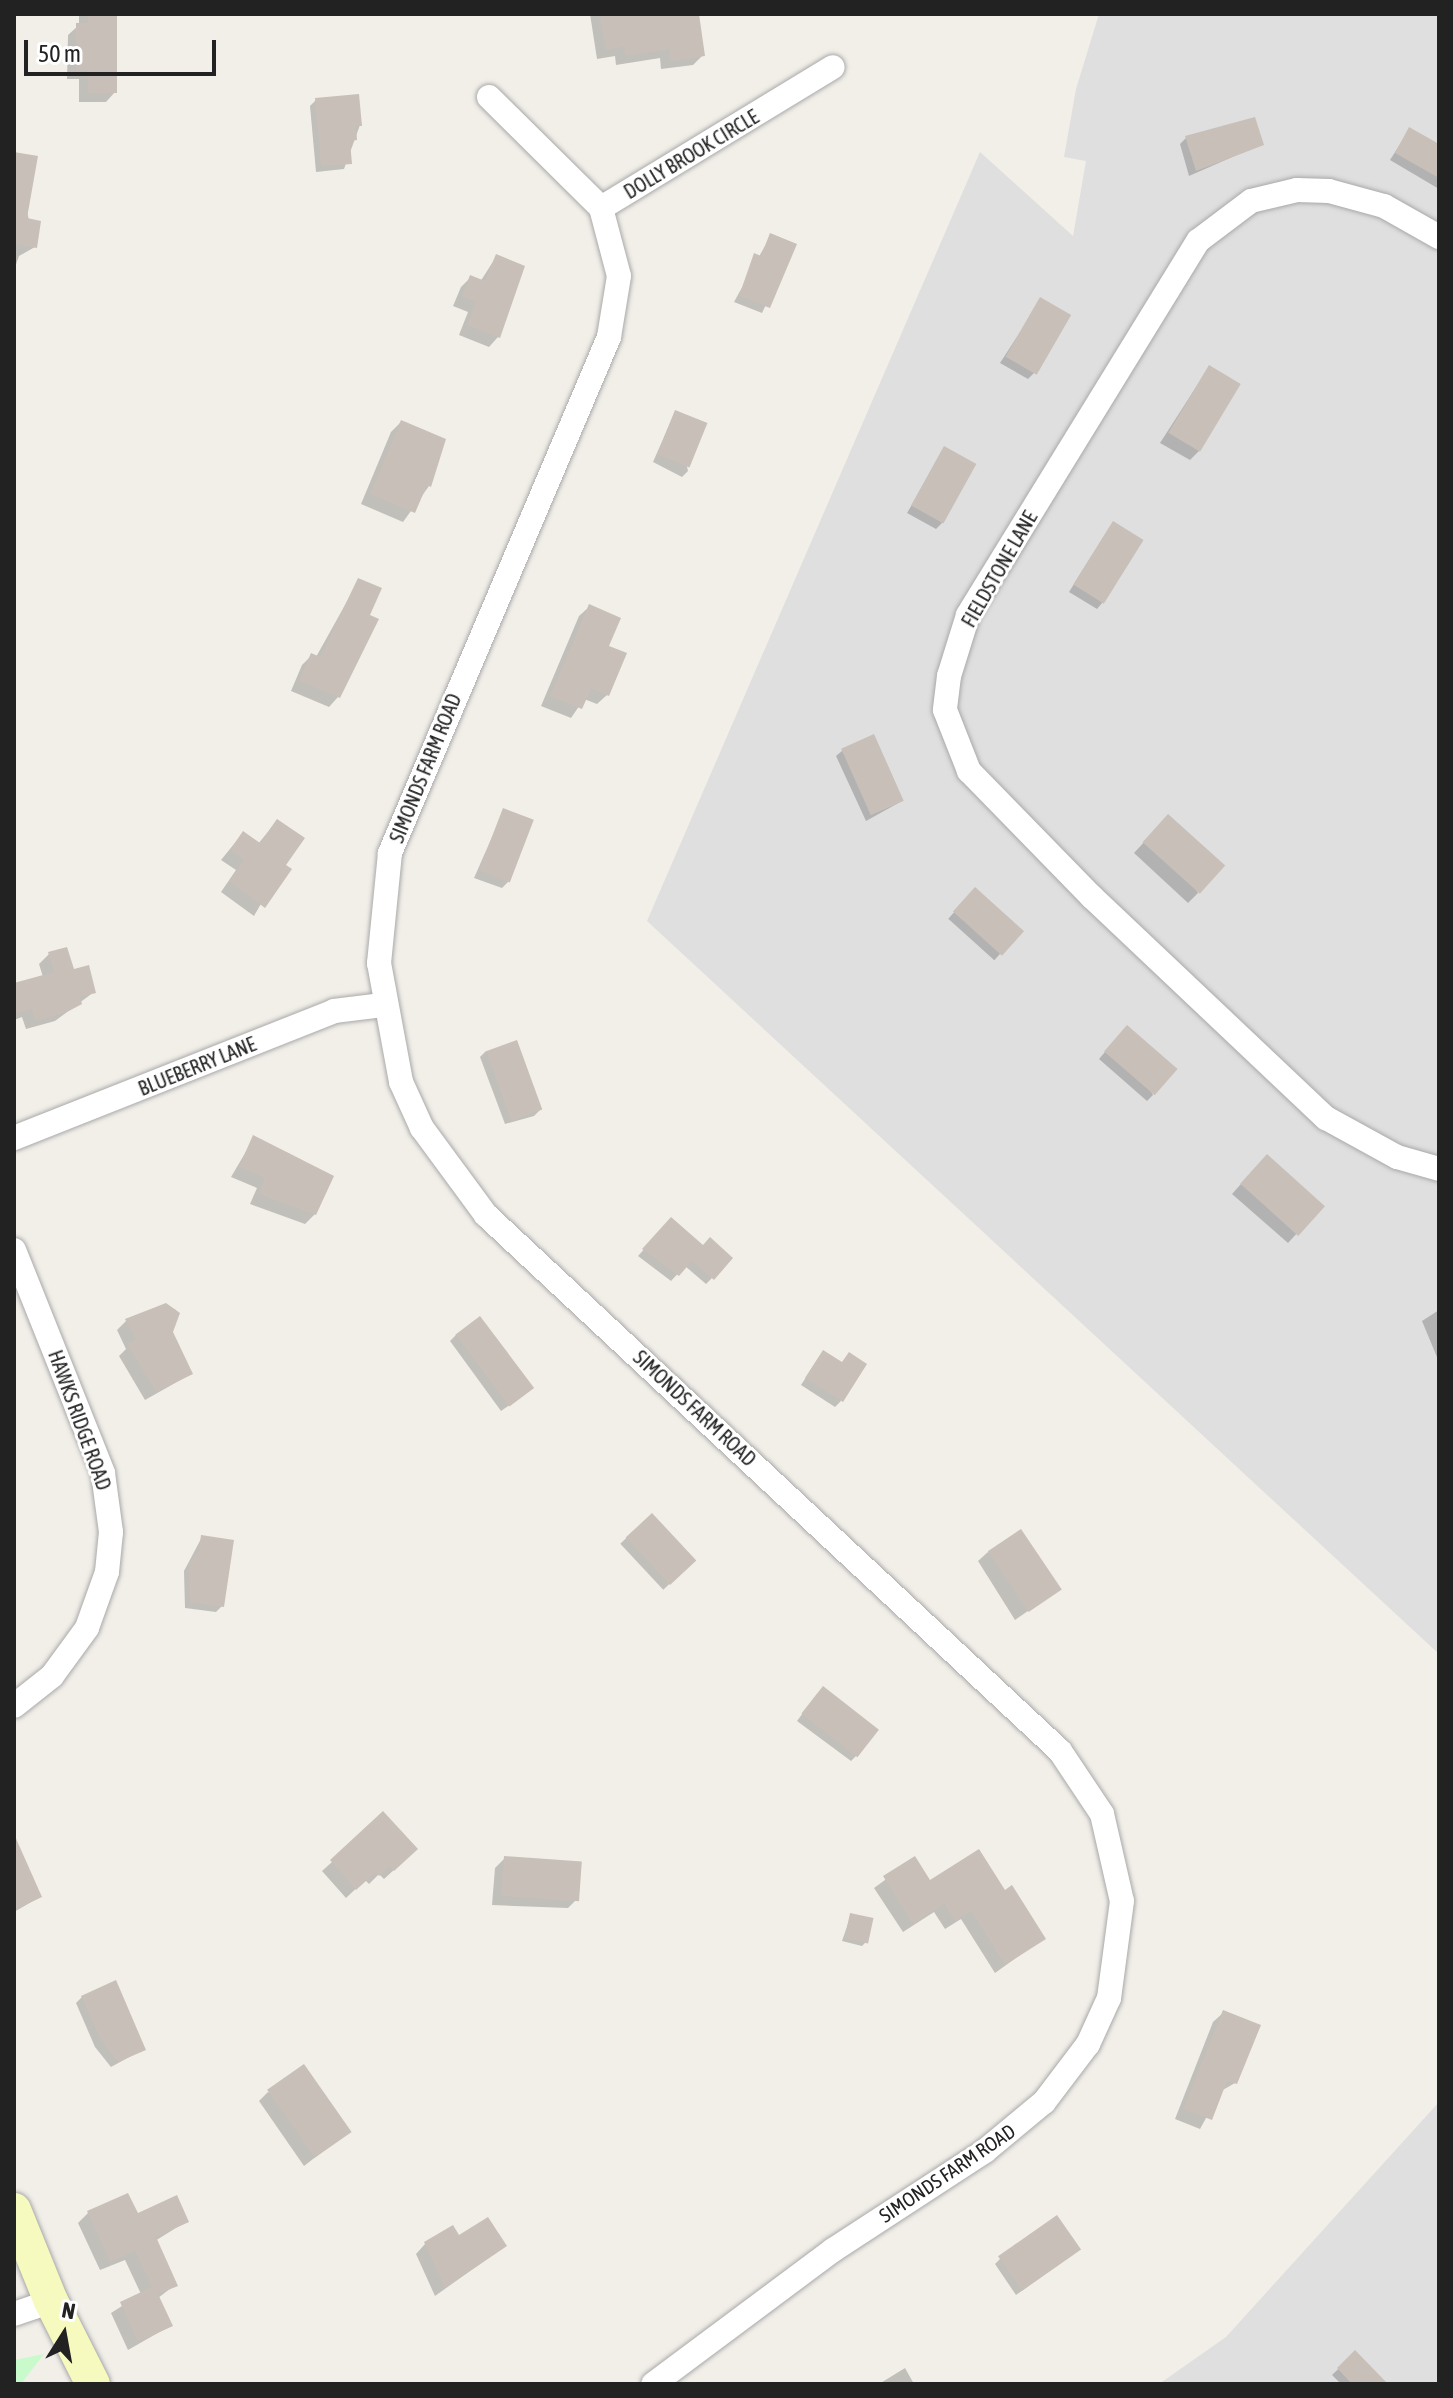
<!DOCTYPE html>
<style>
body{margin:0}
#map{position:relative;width:1453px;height:2398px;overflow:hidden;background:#f2efe9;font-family:"Asap Condensed",sans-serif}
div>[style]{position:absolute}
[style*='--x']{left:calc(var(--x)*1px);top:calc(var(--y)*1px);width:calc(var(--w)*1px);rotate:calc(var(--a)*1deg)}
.residential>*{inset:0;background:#e0dfdf}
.park>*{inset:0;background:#c8facc}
.shadow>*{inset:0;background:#0003;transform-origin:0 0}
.building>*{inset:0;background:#c7bfb8;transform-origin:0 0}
.roads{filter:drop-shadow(0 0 2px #a9a9a9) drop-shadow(0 0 2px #a9a9a9)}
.street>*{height:24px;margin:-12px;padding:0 12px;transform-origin:12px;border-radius:12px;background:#fff}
.secondary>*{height:34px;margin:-17px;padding:0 17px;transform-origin:17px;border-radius:17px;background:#f7fabf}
span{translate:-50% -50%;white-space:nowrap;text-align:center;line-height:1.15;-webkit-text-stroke:6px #fff;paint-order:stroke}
.street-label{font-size:20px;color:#222}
.frame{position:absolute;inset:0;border:16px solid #222;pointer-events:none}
.north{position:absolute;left:24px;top:2294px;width:80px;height:80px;-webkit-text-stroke:6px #fff;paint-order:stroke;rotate:11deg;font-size:22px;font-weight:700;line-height:32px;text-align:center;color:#222}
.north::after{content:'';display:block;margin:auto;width:28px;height:36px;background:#222;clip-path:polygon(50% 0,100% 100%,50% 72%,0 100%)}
.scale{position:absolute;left:24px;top:40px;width:192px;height:36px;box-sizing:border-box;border:4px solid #222;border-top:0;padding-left:10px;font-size:24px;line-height:28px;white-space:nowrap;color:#222;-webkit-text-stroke:6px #fff;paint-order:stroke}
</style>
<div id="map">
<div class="residential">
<i style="clip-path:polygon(1099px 14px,1439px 14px,1439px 1654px,647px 921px,980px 152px,1073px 236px,1086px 161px,1064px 157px,1076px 89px)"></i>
<i style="clip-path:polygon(1439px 2102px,1439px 2384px,1159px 2384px,1226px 2337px)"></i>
</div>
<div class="park">
<i style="clip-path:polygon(44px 2354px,21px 2384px,14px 2384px,14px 2360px)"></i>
</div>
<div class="shadow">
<i style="clip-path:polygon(79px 14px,115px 14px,115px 92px,106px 102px,79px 102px,79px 79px,67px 79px,68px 35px,79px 25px)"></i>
<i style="clip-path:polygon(590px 14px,697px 14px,703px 55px,693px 65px,661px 69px,660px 58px,616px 65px,615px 56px,597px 59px)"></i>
<i style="clip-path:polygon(316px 100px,360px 125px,344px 169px,316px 172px,310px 106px)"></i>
<i style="clip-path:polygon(1409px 130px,1439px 145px,1439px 189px,1390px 160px)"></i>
<i style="clip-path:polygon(1186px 138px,1262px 144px,1189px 176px,1180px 144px)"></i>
<i style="clip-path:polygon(14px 154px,35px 247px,19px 256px,14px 270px)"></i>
<i style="clip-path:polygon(771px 235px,794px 245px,762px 313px,734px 302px)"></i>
<i style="clip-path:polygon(496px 257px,498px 337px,489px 347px,459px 335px,468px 312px,453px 306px,461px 287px,471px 277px,480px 282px)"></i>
<i style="clip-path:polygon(1041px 300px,1034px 373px,1028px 379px,1000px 363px)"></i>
<i style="clip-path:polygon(1209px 367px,1200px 450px,1190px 460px,1160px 443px)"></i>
<i style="clip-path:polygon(675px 412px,688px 471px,682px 477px,653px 462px)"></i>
<i style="clip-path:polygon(401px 422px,429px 486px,403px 522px,361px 504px,391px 432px)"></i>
<i style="clip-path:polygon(945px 449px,942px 523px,936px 529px,907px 513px)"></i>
<i style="clip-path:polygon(1108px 530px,1103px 602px,1097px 609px,1069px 592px)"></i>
<i style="clip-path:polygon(359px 580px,338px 697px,329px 707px,291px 691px,302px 665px,312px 655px,316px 657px)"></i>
<i style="clip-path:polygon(589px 607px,607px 647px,607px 695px,597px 704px,584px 699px,571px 718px,541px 706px,579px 616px)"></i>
<i style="clip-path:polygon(843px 750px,902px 801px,866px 821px,836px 756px)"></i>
<i style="clip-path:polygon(504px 810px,508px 882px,502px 888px,474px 878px)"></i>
<i style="clip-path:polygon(277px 821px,283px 865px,254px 916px,221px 892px,236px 870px,221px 860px,243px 833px,258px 844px)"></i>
<i style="clip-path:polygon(1159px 826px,1198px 893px,1188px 903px,1134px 853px)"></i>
<i style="left:975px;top:889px;width:62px;height:40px;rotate:42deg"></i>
<i style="clip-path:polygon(49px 954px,94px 992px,55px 1021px,26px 1029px,22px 1017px,14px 1020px,14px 985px,43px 977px,39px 964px)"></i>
<i style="clip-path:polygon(1121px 1033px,1153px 1095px,1147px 1101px,1099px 1059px)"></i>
<i style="clip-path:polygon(486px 1051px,540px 1110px,534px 1116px,505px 1124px,480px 1057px)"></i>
<i style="clip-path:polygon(254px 1138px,290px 1154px,315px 1214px,305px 1224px,250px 1204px,257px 1188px,231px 1177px)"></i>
<i style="clip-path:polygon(1257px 1166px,1322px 1206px,1288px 1243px,1232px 1194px)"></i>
<i style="clip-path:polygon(665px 1226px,702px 1247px,712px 1278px,706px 1284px,685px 1266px,671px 1281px,638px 1256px)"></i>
<i style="clip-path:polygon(166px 1305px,176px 1310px,171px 1332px,191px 1374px,145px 1400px,119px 1356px,126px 1349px,117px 1330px,126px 1321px)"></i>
<i style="clip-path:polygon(1439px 1310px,1439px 1362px,1422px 1321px)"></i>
<i style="clip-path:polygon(456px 1335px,525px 1394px,501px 1411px,450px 1341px)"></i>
<i style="clip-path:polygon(818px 1359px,841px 1401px,835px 1407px,801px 1385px)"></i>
<i style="left:651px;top:1515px;width:63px;height:42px;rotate:47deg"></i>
<i style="clip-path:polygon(202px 1537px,222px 1606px,216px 1612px,185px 1608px,184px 1571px)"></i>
<i style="clip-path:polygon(988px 1552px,1060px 1589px,1015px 1620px,978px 1561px)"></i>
<i style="clip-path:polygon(817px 1694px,857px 1755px,851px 1761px,797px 1721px)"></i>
<i style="clip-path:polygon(14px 1839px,40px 1897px,14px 1912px)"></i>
<i style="clip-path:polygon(505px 1858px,578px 1898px,568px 1908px,492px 1905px,495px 1868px)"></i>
<i style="clip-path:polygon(406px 1859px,384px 1879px,379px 1874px,369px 1884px,365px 1880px,346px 1898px,322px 1871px,332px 1862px)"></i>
<i style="clip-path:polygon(914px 1859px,930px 1882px,1004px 1893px,1044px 1938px,995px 1973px,961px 1919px,945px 1929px,934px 1912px,903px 1932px,874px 1888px)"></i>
<i style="clip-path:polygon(851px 1915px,865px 1943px,862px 1946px,842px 1941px)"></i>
<i style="clip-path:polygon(82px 1997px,144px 2049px,111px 2067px,95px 2047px,76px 2003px)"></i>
<i style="clip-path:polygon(1223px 2013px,1235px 2083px,1221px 2091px,1200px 2129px,1175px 2119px,1213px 2022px)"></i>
<i style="clip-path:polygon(268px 2092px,348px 2132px,304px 2166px,259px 2101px)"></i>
<i style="clip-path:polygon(88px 2213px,187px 2221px,155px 2241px,175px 2285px,158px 2298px,170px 2326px,128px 2350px,111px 2313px,141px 2294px,125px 2260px,100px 2270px,78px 2223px)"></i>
<i style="clip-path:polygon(425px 2244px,505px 2246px,435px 2296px,416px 2254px)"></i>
<i style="clip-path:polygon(1072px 2255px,1016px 2295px,995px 2264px,1001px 2258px)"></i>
<i style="clip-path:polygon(1355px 2353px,1369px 2384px,1341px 2384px,1332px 2375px)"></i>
<i style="clip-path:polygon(905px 2368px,914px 2384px,879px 2384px)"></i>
</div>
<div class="building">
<i style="clip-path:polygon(88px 14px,117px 14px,117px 93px,88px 93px,88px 70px,76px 70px,76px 23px,88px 23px)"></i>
<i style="clip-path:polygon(600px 14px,699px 14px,705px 56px,671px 61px,669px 49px,625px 56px,624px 47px,606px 50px)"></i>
<i style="clip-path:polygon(359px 94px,362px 126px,356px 126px,357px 140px,350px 141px,352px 164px,321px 166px,315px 98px)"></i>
<i style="clip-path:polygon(1255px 117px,1264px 145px,1196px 171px,1185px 136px)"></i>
<i style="clip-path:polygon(1409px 127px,1439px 144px,1439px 178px,1395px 153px)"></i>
<i style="clip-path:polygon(14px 152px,38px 156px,27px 218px,41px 221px,37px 248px,14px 244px)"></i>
<i style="clip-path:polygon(770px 233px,797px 244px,770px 308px,739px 296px,754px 253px,761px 256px)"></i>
<i style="clip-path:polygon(496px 254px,525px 266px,500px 338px,467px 325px,476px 302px,462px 296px,470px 275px,485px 281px)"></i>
<i style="left:1040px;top:297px;width:36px;height:69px;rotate:30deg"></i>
<i style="left:1209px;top:365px;width:37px;height:79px;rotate:31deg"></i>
<i style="left:675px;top:410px;width:35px;height:48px;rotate:22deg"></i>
<i style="clip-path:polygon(401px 420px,446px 439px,431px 487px,427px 485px,415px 513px,370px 494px)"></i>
<i style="left:944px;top:446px;width:37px;height:68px;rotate:29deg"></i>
<i style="left:1113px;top:521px;width:36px;height:75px;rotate:32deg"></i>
<i style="clip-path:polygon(358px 578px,382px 588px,370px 615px,379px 619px,340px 698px,299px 681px,311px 653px,320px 657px)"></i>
<i style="clip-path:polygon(589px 604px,621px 618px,609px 646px,627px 653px,609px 696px,591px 689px,582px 709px,550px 696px)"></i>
<i style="left:874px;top:734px;width:73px;height:36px;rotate:66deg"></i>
<i style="left:503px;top:808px;width:33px;height:67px;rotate:21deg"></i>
<i style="left:1168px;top:814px;width:77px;height:38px;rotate:42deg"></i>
<i style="clip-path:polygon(277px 819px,305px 838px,286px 865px,292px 869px,265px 908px,229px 881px,244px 860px,230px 850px,243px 831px,260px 843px)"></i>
<i style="left:975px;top:887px;width:66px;height:33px;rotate:42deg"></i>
<i style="clip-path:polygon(67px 947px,74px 969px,89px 965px,96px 993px,80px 997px,82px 1004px,67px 1012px,35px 1021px,32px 1009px,14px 1014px,14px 983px,54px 972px,48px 952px)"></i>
<i style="left:1127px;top:1025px;width:67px;height:35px;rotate:41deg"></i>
<i style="left:517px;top:1040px;width:74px;height:33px;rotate:70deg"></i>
<i style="clip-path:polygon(253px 1135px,334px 1176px,316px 1215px,258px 1194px,265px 1178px,239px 1167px)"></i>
<i style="left:1267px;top:1154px;width:78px;height:40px;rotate:42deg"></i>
<i style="clip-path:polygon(671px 1217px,703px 1245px,710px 1237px,733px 1258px,714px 1280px,692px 1261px,679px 1276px,642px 1249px)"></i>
<i style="clip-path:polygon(166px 1303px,180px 1313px,173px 1332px,193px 1374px,156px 1392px,127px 1344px,136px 1340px,125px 1319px)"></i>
<i style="left:480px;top:1316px;width:90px;height:31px;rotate:53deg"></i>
<i style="clip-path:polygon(823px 1350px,842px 1362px,849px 1352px,867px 1364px,843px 1402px,805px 1378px)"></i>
<i style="left:652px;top:1513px;width:65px;height:36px;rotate:47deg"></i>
<i style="left:1021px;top:1529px;width:73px;height:40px;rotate:56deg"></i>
<i style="clip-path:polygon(201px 1535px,234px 1540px,224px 1607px,190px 1602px,189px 1563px,199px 1550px)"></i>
<i style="left:823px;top:1686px;width:71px;height:35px;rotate:38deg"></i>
<i style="clip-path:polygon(383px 1811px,418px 1849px,394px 1871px,390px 1866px,379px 1876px,376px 1872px,356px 1890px,330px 1860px)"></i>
<i style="clip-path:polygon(14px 1834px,42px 1897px,14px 1910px)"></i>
<i style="clip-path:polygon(979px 1849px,1005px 1890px,1012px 1885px,1046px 1939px,1005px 1965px,971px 1911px,955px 1921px,944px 1904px,913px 1924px,883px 1876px,915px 1856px,930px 1880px)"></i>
<i style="left:504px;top:1856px;width:78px;height:40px;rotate:4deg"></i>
<i style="left:850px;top:1913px;width:24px;height:26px;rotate:12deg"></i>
<i style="clip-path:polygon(116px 1980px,146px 2050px,118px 2062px,101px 2040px,81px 1996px)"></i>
<i style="clip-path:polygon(1223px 2010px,1261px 2025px,1237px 2084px,1227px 2081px,1212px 2120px,1183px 2109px)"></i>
<i style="left:304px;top:2064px;width:83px;height:45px;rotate:55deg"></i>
<i style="clip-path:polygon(128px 2193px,138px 2213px,177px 2195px,189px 2222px,156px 2237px,178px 2286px,158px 2294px,173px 2326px,138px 2342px,120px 2302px,152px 2287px,135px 2251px,110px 2262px,87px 2211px)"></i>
<i style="left:1057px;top:2215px;width:42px;height:72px;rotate:55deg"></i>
<i style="clip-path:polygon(488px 2217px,507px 2246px,445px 2288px,424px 2242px,453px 2225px,459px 2235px)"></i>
<i style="clip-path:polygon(1355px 2350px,1388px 2384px,1352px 2384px,1337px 2368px)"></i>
</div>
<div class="roads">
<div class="street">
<i style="--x:489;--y:97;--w:158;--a:44.7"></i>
<i style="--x:601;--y:208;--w:271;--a:-31.3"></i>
<i style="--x:601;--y:208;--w:70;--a:75.2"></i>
<i style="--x:619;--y:276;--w:62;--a:99.3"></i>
<i style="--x:609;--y:337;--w:561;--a:113"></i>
<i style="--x:390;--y:853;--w:111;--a:95.7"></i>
<i style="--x:379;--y:963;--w:121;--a:79.5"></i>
<i style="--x:401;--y:1082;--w:51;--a:65.5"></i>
<i style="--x:422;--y:1128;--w:108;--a:53.7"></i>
<i style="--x:486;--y:1215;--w:785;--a:43.04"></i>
<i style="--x:1060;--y:1751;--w:76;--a:56.3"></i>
<i style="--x:1102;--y:1814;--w:89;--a:77.1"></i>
<i style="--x:1122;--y:1901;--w:98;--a:97.6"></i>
<i style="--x:1109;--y:1998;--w:51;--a:114.5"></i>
<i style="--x:1088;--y:2044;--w:73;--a:127.2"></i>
<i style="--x:1044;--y:2102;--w:77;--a:140.3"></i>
<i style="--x:985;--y:2151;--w:181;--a:146.9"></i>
<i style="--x:833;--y:2250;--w:224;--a:143.3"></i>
<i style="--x:1439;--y:237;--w:63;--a:-150.6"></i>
<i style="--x:1384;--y:206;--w:57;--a:-164.7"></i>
<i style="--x:1329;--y:191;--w:32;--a:-178"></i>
<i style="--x:1297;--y:190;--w:47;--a:166.6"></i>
<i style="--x:1251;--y:201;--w:66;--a:143"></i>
<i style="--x:1198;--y:241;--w:439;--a:121.6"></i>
<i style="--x:968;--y:615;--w:64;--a:107.3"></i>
<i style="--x:949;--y:676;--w:34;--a:97"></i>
<i style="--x:945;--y:710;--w:66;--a:68.5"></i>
<i style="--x:969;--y:771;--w:176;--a:45.7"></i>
<i style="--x:1092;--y:897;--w:322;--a:43.4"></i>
<i style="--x:1326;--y:1118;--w:81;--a:28.8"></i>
<i style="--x:1397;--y:1157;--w:44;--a:15.9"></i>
<i style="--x:14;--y:1138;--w:344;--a:-21.6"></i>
<i style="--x:334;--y:1011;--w:49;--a:-7"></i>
<i style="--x:14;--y:1250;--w:240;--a:68.2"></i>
<i style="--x:103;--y:1473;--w:60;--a:82.3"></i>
<i style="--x:111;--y:1532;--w:40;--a:95.7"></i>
<i style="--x:107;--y:1572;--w:59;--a:109.7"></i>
<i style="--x:87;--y:1628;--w:59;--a:126.1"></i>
<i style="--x:52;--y:1676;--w:48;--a:141.7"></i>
<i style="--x:14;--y:2314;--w:39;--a:-19"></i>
</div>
<div class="secondary">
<i style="--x:14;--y:2210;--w:98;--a:67.9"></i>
<i style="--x:51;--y:2301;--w:93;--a:63.2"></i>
</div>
</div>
<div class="street-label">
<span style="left:691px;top:154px;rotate:-31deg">DOLLY BROOK CIRCLE</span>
<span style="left:999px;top:569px;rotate:-60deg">FIELDSTONE LANE</span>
<span style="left:425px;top:768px;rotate:-68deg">SIMONDS FARM ROAD</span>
<span style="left:197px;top:1066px;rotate:-22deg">BLUEBERRY LANE</span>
<span style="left:695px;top:1408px;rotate:43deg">SIMONDS FARM ROAD</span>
<span style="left:80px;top:1420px;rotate:70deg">HAWKS RIDGE ROAD</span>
<span style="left:947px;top:2173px;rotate:-34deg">SIMONDS FARM ROAD</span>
</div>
<div class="frame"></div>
<div class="north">N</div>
<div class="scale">50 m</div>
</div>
